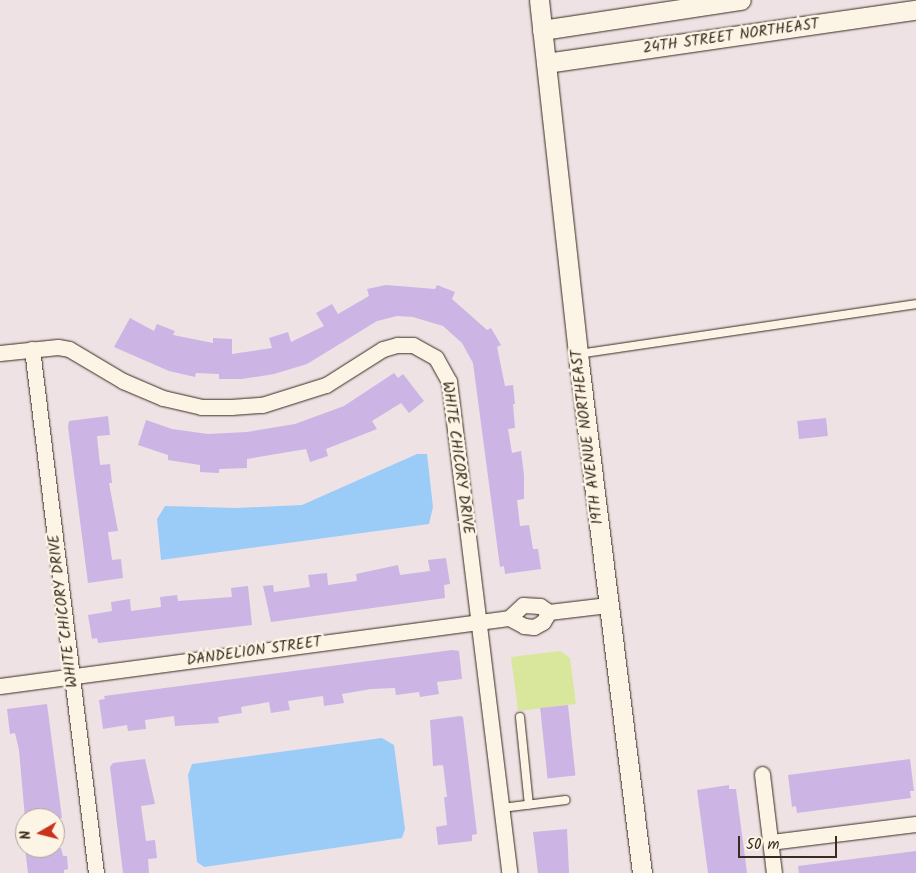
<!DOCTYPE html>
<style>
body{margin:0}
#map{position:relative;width:916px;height:873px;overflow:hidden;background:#eee2e5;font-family:Kalam,sans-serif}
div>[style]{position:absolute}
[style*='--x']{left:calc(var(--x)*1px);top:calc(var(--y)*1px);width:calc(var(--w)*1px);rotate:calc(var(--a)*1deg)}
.green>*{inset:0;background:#d8e79b}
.water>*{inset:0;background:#9bccf8}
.building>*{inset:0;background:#ccb4e4;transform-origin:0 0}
.roads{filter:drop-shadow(0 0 1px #3b2a1e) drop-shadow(0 0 1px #3b2a1e)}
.service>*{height:8px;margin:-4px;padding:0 4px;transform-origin:4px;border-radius:4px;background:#fcf5e5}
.minor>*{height:15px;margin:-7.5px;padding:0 7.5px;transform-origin:7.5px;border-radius:7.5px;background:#fcf5e5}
.tertiary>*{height:19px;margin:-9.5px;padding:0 9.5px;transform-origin:9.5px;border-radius:9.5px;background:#fcf5e5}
span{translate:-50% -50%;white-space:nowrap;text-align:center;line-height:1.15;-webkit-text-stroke:5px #fcf5e5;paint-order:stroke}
.street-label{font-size:15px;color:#3b2a1e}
.north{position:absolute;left:15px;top:808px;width:50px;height:50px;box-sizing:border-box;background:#fcf5e5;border:1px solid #afa495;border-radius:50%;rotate:262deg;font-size:14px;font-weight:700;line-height:20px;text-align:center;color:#3b2a1e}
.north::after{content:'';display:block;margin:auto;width:18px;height:22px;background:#c8321e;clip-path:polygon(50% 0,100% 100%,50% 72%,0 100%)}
.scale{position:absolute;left:738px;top:836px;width:99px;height:22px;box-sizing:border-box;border:2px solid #3b2a1e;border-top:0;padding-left:6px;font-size:15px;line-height:18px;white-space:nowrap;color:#3b2a1e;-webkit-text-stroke:4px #fcf5e5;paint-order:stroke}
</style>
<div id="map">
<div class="green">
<i style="clip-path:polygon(560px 651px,570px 658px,576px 704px,518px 711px,511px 657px)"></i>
</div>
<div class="water">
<i style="clip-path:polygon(417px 454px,427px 454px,433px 507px,429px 524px,161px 560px,157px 519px,165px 506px,236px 508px,302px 505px)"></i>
<i style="clip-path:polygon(382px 738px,394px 745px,405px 829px,402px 838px,204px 867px,197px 862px,188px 775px,192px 764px)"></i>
</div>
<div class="building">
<i style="clip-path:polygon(386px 285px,435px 289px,437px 285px,455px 292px,452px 299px,487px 330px,491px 328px,501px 345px,497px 347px,505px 386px,513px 385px,515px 404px,513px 404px,515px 428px,508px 429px,512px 453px,521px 451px,524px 475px,524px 499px,517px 500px,520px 526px,529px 525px,533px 549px,538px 549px,541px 569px,505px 574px,504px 566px,500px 567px,473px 363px,462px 343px,443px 326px,413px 317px,397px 316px,377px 321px,307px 364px,274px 374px,242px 379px,219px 379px,219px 374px,196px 373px,195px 377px,169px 371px,114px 347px,130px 318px,154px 331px,157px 324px,175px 331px,173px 335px,213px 343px,213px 338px,232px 339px,232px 354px,272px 348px,269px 338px,288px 332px,291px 342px,324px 326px,316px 313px,332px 304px,338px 314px,369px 296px,367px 289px)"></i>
<i style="clip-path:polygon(394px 373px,398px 378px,403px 374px,424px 401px,409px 413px,401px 403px,372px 421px,377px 429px,326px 449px,328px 456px,310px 462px,306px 449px,247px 459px,247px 468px,219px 469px,219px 473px,200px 472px,200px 465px,168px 460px,168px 455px,138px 445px,146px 420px,172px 429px,208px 434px,247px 432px,295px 424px,344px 406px)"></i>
<i style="clip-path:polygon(108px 416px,110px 435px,97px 436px,100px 465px,110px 464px,112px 483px,109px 483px,118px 531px,108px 532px,112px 560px,121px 559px,123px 578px,88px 583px,68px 427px,69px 421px)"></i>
<i style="left:826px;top:418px;width:18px;height:29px;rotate:84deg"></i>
<i style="clip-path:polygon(446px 558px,450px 584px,444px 585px,445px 598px,271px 622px,263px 586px,273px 585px,274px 592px,310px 587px,308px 575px,327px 573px,328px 585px,357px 581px,356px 574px,398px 565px,400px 575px,430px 571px,428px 560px)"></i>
<i style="clip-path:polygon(248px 586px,252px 625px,98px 643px,97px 638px,92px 639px,88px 615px,112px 611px,111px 602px,130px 599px,131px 611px,161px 607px,160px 597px,177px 595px,178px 601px,232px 597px,231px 588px)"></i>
<i style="clip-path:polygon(452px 650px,459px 651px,462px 679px,437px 682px,439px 694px,420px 697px,419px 692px,396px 695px,395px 688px,371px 689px,342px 694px,344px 703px,324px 706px,323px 696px,288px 701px,290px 710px,271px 713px,269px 702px,241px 707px,242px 713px,218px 717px,219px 723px,175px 726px,174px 716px,145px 720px,146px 729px,128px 731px,127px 725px,103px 729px,99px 700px,105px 699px,104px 696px)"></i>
<i style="clip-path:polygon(47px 704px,62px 818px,25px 818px,19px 750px,15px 733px,10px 734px,7px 709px)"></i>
<i style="left:568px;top:705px;width:71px;height:28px;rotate:84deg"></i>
<i style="clip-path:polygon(460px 716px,463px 717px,477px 834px,472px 835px,472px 841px,438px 845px,436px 827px,447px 825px,444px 797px,447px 797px,443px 765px,433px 766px,430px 720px)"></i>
<i style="clip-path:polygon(145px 759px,155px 804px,141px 806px,146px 841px,155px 840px,157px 858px,148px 859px,149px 873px,123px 873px,110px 767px,113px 763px)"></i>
<i style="clip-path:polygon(910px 759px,914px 791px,910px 791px,911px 798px,797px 813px,796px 806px,792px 807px,788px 775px)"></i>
<i style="clip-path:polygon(729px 785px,729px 789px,736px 789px,747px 873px,708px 873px,697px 790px)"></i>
<i style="clip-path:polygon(567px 829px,569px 873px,538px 873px,533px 832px)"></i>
<i style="clip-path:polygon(25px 848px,61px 848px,63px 856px,67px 856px,68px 869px,64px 870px,64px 873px,28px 873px)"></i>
<i style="clip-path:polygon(916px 851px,916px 873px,799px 873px,798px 866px)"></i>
</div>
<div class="roads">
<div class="service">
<i style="--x:578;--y:354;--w:342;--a:-8.4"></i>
<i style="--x:520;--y:717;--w:88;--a:84.2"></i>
<i style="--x:502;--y:808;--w:64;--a:-7.1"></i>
</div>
<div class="minor">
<i style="--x:32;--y:349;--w:528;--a:83.04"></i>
<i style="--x:0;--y:353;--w:58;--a:-5.9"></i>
<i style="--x:58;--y:347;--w:11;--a:10"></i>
<i style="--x:69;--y:349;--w:63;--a:30.7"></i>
<i style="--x:123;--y:381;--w:43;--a:23"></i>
<i style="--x:163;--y:398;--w:39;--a:13"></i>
<i style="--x:201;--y:407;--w:30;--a:0"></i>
<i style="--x:231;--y:407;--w:31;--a:-4"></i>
<i style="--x:262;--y:405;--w:67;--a:-17.4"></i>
<i style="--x:326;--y:385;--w:67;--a:-32.3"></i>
<i style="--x:383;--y:349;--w:15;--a:-16"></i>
<i style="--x:397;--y:345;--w:16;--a:0"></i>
<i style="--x:413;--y:345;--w:26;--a:29"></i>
<i style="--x:436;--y:358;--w:26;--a:61"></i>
<i style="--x:449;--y:381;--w:496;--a:83"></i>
<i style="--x:509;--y:618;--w:17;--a:28"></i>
<i style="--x:524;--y:626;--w:10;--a:6"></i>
<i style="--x:534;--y:627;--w:10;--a:-29"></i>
<i style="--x:543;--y:622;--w:12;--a:-59"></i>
<i style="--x:0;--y:686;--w:514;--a:-7.61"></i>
<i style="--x:509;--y:618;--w:19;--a:-43"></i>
<i style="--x:523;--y:605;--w:17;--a:3"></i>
<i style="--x:540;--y:606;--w:11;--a:34"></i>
<i style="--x:549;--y:612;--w:59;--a:-6.8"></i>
<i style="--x:762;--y:774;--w:100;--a:83.1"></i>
<i style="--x:771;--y:842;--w:146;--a:-7.1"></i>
</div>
<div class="tertiary">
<i style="--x:539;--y:0;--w:365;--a:83.7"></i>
<i style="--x:579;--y:363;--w:514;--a:82.96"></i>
<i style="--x:542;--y:30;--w:201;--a:-8.6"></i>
<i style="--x:546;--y:63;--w:374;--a:-8.2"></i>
</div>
</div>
<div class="street-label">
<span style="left:731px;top:37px;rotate:-8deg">24TH STREET NORTHEAST</span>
<span style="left:588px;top:437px;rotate:-97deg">19TH AVENUE NORTHEAST</span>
<span style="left:457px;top:458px;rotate:82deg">WHITE CHICORY DRIVE</span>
<span style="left:64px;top:611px;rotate:-97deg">WHITE CHICORY DRIVE</span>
<span style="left:254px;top:652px;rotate:-8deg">DANDELION STREET</span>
</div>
<div class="north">N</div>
<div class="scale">50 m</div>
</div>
